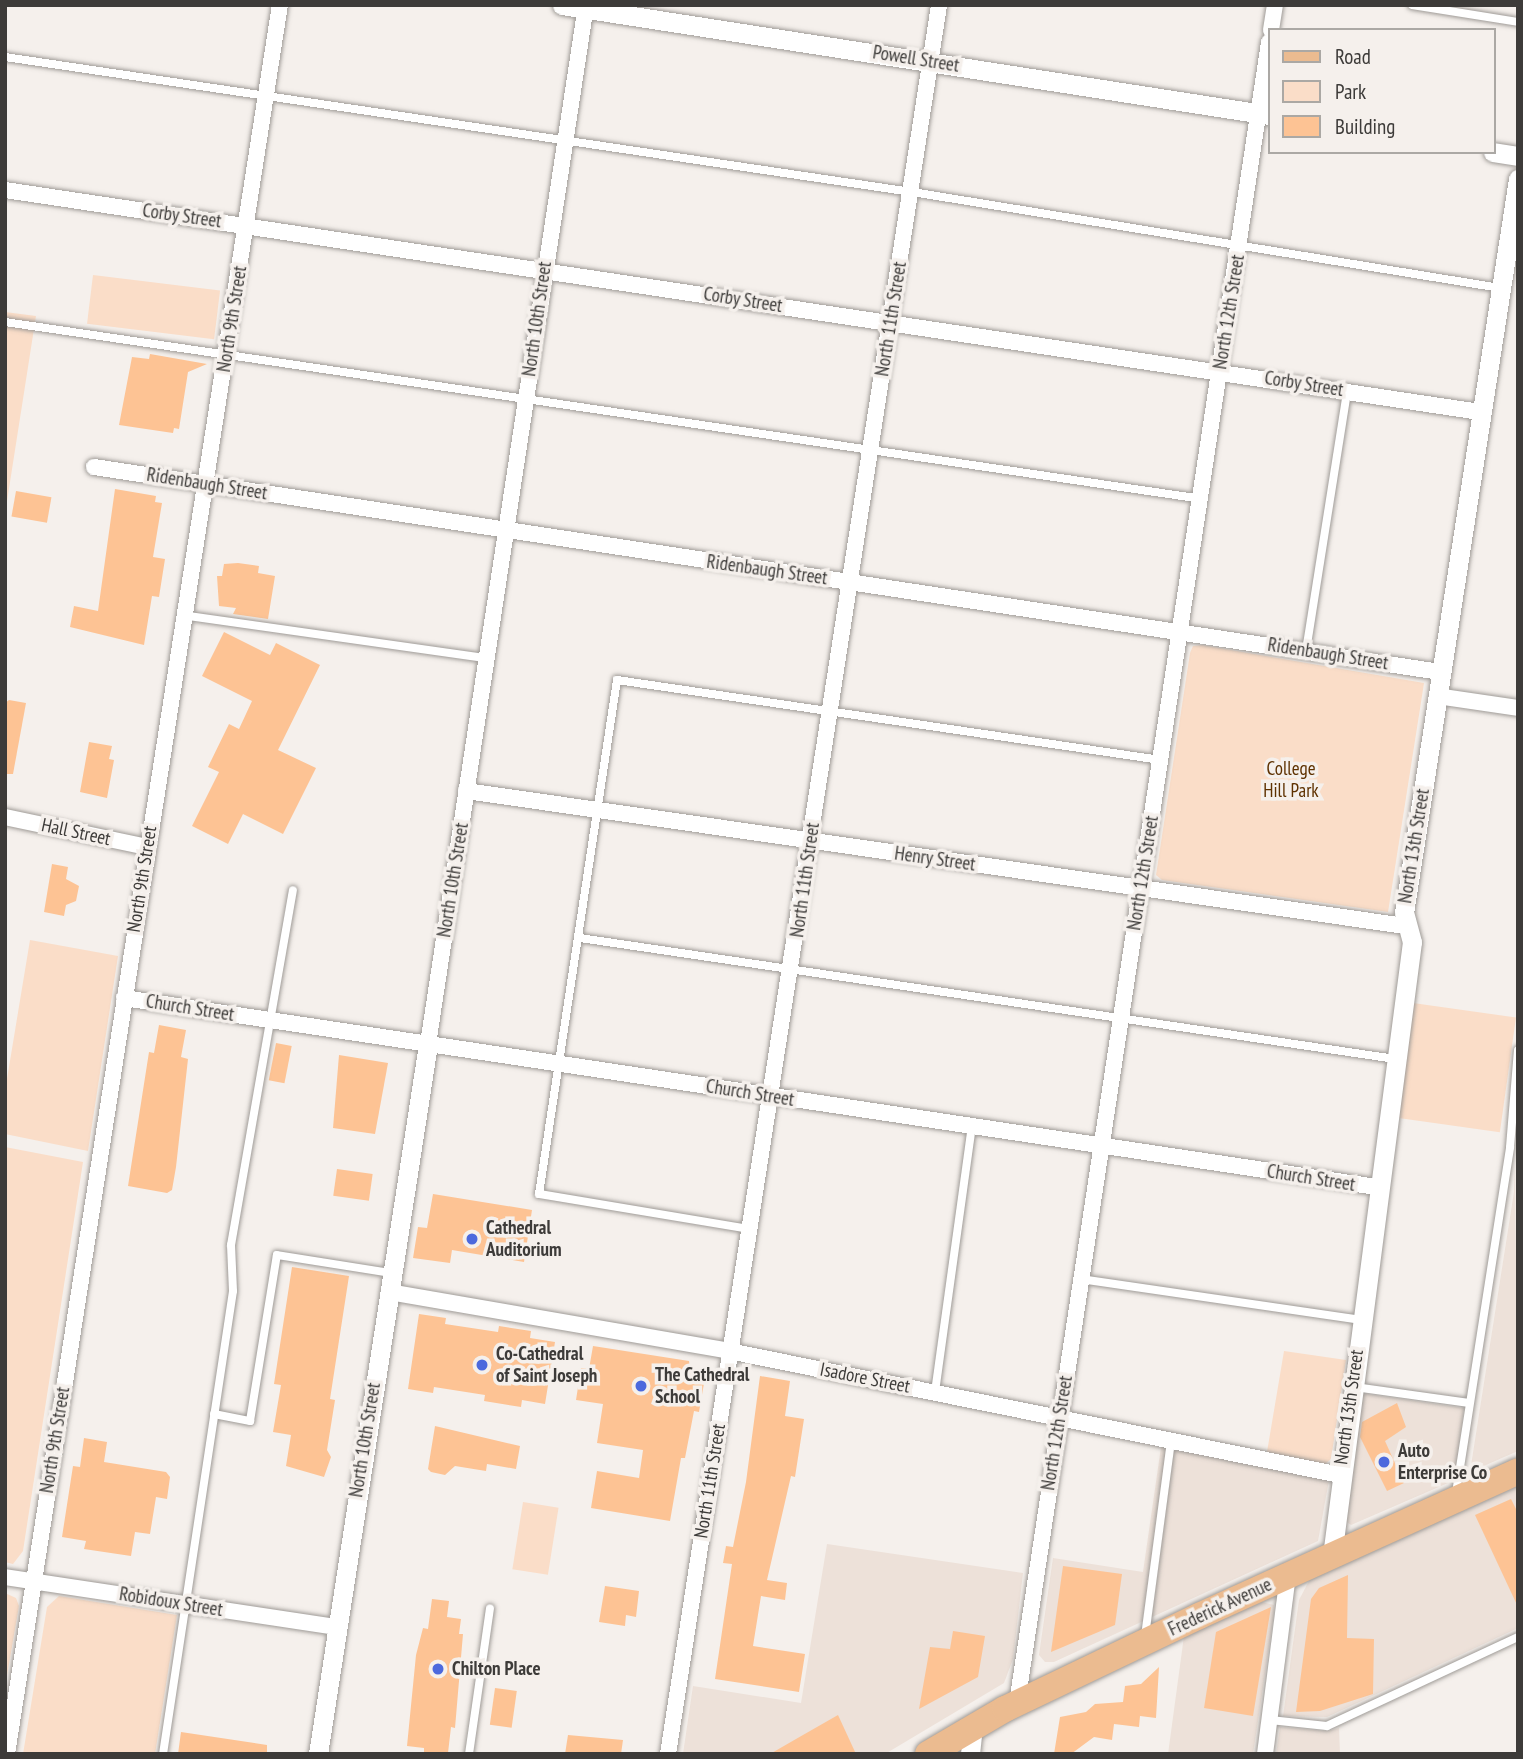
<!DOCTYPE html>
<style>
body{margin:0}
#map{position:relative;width:1523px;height:1759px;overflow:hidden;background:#f5f0ec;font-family:"PT Sans Narrow",sans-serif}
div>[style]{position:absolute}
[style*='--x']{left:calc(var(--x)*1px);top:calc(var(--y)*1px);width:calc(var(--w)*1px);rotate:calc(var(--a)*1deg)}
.built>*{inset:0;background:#ede1d9}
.green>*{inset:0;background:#faddc8;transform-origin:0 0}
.building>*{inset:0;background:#fdc394;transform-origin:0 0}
.roads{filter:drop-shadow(0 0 2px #9f9b97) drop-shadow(0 0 2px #9f9b97)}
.service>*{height:8px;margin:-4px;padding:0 4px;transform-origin:4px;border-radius:4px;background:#fff}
.minor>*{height:16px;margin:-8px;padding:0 8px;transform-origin:8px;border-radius:8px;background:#fff}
.tertiary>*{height:19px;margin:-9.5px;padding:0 9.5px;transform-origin:9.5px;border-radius:9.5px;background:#fff}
.primary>*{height:26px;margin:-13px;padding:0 13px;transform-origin:13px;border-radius:13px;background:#ebbb90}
.dots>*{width:19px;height:19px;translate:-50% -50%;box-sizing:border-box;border:4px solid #f5f0ec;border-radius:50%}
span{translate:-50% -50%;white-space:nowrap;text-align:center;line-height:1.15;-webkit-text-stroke:7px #f5f0ec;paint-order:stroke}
.street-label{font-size:19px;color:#3d3b39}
.park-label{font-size:19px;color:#5e3100}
.poi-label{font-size:19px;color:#3d3b39;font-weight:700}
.left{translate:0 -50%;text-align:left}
.frame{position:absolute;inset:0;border:7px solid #3d3b39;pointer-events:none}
.legend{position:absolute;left:1268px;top:28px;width:228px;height:126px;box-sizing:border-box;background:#f5f0ec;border:2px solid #aba8a4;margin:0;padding:9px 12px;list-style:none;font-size:21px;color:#3d3b39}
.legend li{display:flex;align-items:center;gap:14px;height:35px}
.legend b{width:35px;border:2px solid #aba8a4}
</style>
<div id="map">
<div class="built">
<i style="clip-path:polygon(1515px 1162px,1518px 1451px,1470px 1472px,1514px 1192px)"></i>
<i style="clip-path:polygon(1360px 1393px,1464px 1408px,1455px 1480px,1351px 1525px,1344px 1520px)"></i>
<i style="clip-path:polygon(1161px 1447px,1329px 1480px,1318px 1541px,1054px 1662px,1045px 1662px,1039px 1655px,1053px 1558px,1143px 1572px)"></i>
<i style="clip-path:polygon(1518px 1482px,1518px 1628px,1327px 1717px,1283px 1716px,1299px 1600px,1311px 1577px)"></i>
<i style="clip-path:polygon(827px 1544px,1023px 1573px,1013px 1659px,1004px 1683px,885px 1754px,683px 1754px,693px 1686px,801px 1703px)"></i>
<i style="clip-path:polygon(1258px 1601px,1274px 1605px,1274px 1614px,1253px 1754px,1168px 1754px,1184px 1636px)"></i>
<i style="clip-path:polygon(1280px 1727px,1327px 1731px,1339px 1728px,1340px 1754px,1276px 1754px)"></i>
</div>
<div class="green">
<i style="left:93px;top:275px;width:128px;height:49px;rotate:7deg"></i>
<i style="clip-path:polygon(5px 312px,36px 316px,5px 514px)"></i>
<i style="clip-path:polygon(1202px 645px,1424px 683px,1388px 912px,1162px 880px,1156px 875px,1190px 653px,1193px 646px)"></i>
<i style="clip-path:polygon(30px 940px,118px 956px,88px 1151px,5px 1134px,5px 1091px)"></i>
<i style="left:1413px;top:1003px;width:104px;height:116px;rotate:8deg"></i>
<i style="clip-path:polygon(5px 1147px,83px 1162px,23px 1551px,13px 1564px,5px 1562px)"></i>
<i style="clip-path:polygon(1284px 1351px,1346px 1360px,1331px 1459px,1325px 1464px,1267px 1452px)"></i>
<i style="left:523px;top:1502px;width:36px;height:68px;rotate:9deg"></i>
<i style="clip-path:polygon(5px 1593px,16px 1598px,19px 1606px,5px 1687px)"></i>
<i style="clip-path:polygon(59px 1596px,177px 1615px,155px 1754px,23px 1754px,47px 1607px)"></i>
</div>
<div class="building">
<i style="clip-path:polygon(150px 354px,207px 364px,188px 372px,179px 429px,174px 428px,173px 433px,119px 425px,132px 357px,149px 359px)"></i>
<i style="clip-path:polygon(115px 489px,156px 496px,155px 502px,162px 503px,153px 557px,165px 559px,159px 597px,152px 596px,144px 645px,70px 627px,74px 606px,98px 611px)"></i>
<i style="left:16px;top:491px;width:36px;height:26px;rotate:10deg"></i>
<i style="clip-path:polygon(238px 563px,259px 566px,258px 573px,275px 576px,268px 619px,233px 614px,236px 608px,219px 606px,217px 576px,222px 576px,224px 564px)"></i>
<i style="clip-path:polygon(224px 632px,270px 655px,276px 643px,320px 665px,278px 750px,316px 768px,283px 834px,243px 814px,228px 844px,192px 826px,219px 772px,208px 767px,229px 724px,239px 729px,252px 701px,202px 676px)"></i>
<i style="clip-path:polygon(9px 700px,26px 703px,13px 774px,5px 774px,5px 703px)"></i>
<i style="clip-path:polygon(89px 742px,112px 746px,109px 759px,114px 760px,107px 798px,80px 792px)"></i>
<i style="clip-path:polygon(52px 864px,68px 867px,66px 879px,79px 886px,76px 901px,66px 905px,64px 916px,44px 912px)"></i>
<i style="clip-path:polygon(159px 1025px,186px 1030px,181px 1057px,188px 1059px,176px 1167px,172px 1190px,167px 1193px,128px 1186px,149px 1052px,154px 1053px)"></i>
<i style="left:276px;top:1043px;width:16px;height:38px;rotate:11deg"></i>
<i style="clip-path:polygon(339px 1055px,388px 1063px,375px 1134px,333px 1128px)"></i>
<i style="left:337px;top:1169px;width:36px;height:27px;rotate:8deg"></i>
<i style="clip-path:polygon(433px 1194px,532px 1210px,524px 1262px,452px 1250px,450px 1263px,413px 1258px,418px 1227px,427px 1228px)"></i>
<i style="clip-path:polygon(292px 1267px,349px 1276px,330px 1399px,335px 1400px,327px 1450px,331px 1457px,324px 1477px,286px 1466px,291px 1435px,273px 1432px,281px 1385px,274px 1384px)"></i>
<i style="clip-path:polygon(419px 1314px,446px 1318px,445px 1324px,498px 1332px,499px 1326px,531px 1331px,530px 1338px,555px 1342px,545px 1404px,522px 1400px,521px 1407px,484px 1401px,485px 1395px,434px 1387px,433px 1393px,408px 1389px)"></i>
<i style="clip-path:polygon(593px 1346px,689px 1361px,690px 1369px,706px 1372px,699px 1412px,694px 1411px,685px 1458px,681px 1458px,670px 1521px,591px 1508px,597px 1471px,639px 1478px,643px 1450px,597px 1443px,603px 1404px,576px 1400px,581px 1368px,589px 1369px)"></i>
<i style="clip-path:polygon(760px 1376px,790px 1381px,785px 1416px,804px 1419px,795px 1477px,791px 1476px,767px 1580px,787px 1583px,785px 1600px,761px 1596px,753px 1646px,805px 1654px,799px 1692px,715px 1679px,732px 1564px,723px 1563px,726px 1546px,733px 1547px,746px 1482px)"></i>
<i style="clip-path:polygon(1397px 1403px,1406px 1427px,1385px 1441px,1404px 1483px,1387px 1491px,1360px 1437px,1362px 1422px)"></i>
<i style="clip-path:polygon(435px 1426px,520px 1446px,516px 1469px,487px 1464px,486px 1471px,455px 1466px,445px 1475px,431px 1472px,428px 1469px)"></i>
<i style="clip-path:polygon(84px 1438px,107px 1442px,104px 1462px,166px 1472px,170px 1477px,167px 1499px,156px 1497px,150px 1534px,135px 1532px,131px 1556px,84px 1549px,86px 1541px,62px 1537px,73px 1466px,80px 1467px)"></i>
<i style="clip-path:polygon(1511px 1499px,1518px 1513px,1518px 1607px,1475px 1515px)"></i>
<i style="clip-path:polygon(1063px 1566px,1122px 1574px,1115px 1625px,1051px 1652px)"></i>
<i style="clip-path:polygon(1348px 1575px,1347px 1638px,1374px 1639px,1373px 1694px,1320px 1711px,1296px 1712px,1311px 1599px,1319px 1588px)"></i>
<i style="clip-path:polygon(605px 1586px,639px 1591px,636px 1617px,626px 1615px,625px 1626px,599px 1622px)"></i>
<i style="clip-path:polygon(432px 1599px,449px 1601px,447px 1617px,461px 1619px,459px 1634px,463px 1634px,455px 1728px,451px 1727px,448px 1753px,442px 1754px,424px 1754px,424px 1748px,407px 1746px,416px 1655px,423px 1628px,428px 1629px)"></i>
<i style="clip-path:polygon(1271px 1607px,1253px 1716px,1204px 1708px,1216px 1632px)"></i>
<i style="clip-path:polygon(953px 1631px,985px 1636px,978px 1677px,919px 1709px,930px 1647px,950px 1649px)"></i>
<i style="clip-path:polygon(1159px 1667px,1156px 1718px,1140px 1716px,1139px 1727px,1114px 1724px,1112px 1740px,1094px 1737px,1071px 1754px,1054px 1754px,1060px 1717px,1086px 1712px,1095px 1704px,1123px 1702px,1125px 1686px,1141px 1684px)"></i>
<i style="left:495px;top:1688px;width:22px;height:37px;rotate:8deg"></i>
<i style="clip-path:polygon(838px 1715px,856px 1754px,770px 1754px,796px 1739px)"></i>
<i style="clip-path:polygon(181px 1732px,267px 1745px,267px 1754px,178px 1754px)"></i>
<i style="clip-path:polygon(568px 1735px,623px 1740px,621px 1754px,565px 1754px)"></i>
</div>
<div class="roads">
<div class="service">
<i style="--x:1412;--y:5;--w:107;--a:9.1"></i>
<i style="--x:5;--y:57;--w:917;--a:8.47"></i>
<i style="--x:912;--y:192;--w:596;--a:9.27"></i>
<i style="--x:5;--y:322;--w:1210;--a:8.41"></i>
<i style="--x:182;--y:615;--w:307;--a:8.1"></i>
<i style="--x:1306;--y:651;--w:263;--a:-81"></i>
<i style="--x:580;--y:938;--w:824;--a:8.44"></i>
<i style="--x:749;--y:1229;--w:213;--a:-170.5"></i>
<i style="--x:539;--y:1194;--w:520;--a:-81.37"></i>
<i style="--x:617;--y:680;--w:550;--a:8.37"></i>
<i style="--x:1081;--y:1279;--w:283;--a:8.3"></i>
<i style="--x:1355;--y:1387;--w:115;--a:8"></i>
<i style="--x:935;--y:1392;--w:269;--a:-82.1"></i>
<i style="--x:214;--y:1414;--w:37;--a:11"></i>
<i style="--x:250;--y:1421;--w:168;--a:-80.8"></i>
<i style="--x:277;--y:1255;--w:115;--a:9"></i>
<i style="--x:1456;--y:1493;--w:350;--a:-81.1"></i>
<i style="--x:1510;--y:1147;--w:97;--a:-85.3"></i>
<i style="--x:1145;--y:1636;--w:196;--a:-82.4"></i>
<i style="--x:1270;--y:1720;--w:57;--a:6"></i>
<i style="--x:1327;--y:1726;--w:211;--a:-25"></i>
<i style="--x:163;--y:1754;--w:468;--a:-81.4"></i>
<i style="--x:233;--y:1291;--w:46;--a:-92.5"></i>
<i style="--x:231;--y:1245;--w:360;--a:-80.1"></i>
<i style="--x:469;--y:1754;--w:147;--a:-81.8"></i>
</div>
<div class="minor">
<i style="--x:1271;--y:30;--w:25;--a:-81"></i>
<i style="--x:5;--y:190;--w:1492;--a:8.56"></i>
<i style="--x:94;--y:467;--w:1362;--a:8.66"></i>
<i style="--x:1437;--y:696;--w:82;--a:8.4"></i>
<i style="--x:466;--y:791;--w:949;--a:8.18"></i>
<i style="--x:5;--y:817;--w:145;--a:11.9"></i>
<i style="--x:124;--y:998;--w:1267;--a:8.58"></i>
<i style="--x:428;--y:1044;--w:1051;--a:-81.35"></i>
<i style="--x:389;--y:1292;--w:345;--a:9.8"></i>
<i style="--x:729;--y:1351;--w:623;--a:11.47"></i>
<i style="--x:5;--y:1577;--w:336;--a:8.6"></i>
<i style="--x:1017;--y:1703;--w:1680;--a:-81.37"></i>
<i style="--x:7;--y:1754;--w:1770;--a:-81.13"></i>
<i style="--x:668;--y:1754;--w:1770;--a:-81.19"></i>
<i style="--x:1265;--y:1754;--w:180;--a:-82.7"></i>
</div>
<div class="tertiary">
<i style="--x:562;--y:5;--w:716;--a:8.84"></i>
<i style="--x:1493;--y:152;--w:25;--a:9"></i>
<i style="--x:1332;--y:1556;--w:619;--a:-82.58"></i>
<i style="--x:1412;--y:942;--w:30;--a:-105"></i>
<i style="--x:1404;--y:913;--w:743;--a:-81.17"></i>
<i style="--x:318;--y:1754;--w:718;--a:-81.19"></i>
<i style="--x:970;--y:1754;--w:27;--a:-84"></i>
</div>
<div class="primary">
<i style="--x:928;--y:1754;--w:89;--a:-30.3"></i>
<i style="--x:1005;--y:1709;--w:215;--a:-25.6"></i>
<i style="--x:1199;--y:1616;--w:350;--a:-24.4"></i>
</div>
</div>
<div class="dots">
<i style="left:472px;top:1239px;background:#4c69dd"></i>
<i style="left:482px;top:1365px;background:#4c69dd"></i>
<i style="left:641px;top:1386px;background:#4c69dd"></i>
<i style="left:1384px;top:1462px;background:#4c69dd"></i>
<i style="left:438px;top:1669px;background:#4c69dd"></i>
</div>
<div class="street-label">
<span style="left:916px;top:59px;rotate:9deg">Powell Street</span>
<span style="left:182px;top:216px;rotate:8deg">Corby Street</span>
<span style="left:743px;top:300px;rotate:9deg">Corby Street</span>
<span style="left:1229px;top:312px;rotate:-81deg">North 12th Street</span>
<span style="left:232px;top:319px;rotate:-81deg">North 9th Street</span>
<span style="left:537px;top:319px;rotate:-82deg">North 10th Street</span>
<span style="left:891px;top:319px;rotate:-81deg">North 11th Street</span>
<span style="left:1304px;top:384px;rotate:9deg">Corby Street</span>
<span style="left:207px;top:484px;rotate:9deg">Ridenbaugh Street</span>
<span style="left:767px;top:570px;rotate:8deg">Ridenbaugh Street</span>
<span style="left:1328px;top:654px;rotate:9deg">Ridenbaugh Street</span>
<span style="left:76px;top:832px;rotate:12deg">Hall Street</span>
<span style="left:1414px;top:846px;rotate:-81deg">North 13th Street</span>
<span style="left:935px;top:859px;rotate:8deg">Henry Street</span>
<span style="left:1143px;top:873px;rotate:-81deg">North 12th Street</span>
<span style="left:142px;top:879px;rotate:-81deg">North 9th Street</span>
<span style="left:453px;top:880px;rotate:-81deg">North 10th Street</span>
<span style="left:805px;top:880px;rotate:-82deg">North 11th Street</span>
<span style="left:190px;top:1008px;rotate:9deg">Church Street</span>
<span style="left:750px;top:1093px;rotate:9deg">Church Street</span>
<span style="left:1311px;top:1178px;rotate:9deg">Church Street</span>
<span style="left:865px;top:1378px;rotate:11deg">Isadore Street</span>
<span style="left:1349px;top:1407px;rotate:-82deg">North 13th Street</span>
<span style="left:1057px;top:1433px;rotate:-81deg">North 12th Street</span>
<span style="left:55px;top:1440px;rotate:-81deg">North 9th Street</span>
<span style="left:365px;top:1440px;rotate:-81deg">North 10th Street</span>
<span style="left:710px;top:1481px;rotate:-81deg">North 11th Street</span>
<span style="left:171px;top:1602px;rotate:9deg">Robidoux Street</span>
<span style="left:1220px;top:1607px;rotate:-25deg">Frederick Avenue</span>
</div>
<div class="park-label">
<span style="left:1291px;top:780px">College<br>Hill Park</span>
</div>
<div class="poi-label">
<span class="left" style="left:486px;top:1239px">Cathedral<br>Auditorium</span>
<span class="left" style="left:496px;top:1365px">Co-Cathedral<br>of Saint Joseph</span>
<span class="left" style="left:655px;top:1386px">The Cathedral<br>School</span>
<span class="left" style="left:1398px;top:1462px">Auto<br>Enterprise Co</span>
<span class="left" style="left:452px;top:1669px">Chilton Place</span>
</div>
<div class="frame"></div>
<ul class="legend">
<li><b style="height:9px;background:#ebbb90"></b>Road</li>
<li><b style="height:19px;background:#faddc8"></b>Park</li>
<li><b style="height:19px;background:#fdc394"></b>Building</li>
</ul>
</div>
